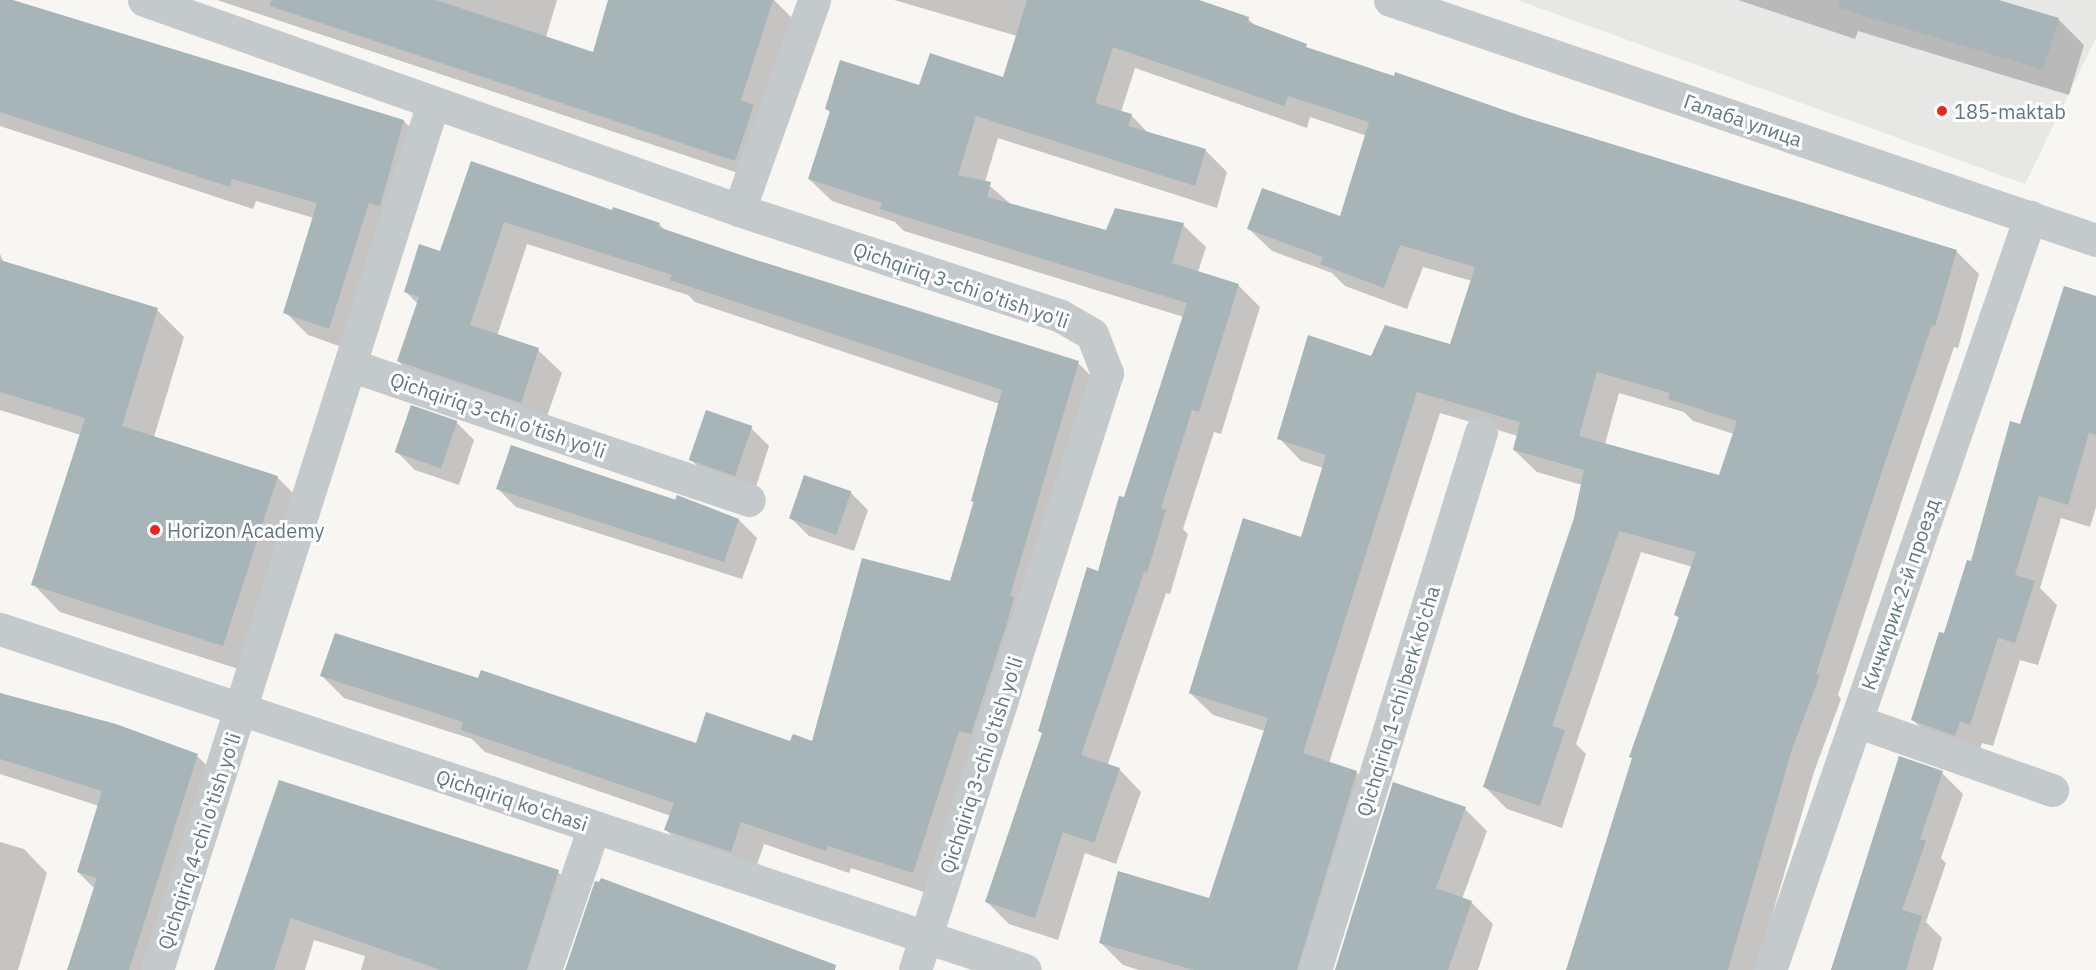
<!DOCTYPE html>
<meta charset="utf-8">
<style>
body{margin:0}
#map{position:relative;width:2096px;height:970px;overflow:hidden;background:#f7f6f3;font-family:"IBM Plex Sans",sans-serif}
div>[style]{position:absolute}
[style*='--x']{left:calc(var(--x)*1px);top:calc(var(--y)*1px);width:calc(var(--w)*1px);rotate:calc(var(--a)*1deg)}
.built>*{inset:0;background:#e7e8e6}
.shadow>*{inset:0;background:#0003}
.building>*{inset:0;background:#a7b4b8;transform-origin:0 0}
.minor>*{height:33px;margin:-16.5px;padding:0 16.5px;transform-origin:16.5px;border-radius:16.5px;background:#c4c9cc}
.dots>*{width:16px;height:16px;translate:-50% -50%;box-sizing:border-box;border:3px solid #fff;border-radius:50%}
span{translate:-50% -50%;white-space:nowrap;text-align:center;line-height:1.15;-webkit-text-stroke:6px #fff;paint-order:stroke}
.poi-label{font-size:20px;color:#5f7881}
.left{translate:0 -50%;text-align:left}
.street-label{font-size:20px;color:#5f7881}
</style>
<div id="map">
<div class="built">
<i style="clip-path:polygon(1517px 0,2096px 0,2096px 38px,2025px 184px)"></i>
</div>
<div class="shadow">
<i style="clip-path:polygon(0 0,404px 121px,427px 145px,353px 351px,308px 335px,285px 312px,314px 218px,256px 201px,253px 209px,0 126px)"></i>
<i style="clip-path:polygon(217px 0,557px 0,546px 37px,594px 54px,610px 0,774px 0,791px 17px,753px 178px)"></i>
<i style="clip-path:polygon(evenodd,894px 0,1190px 0,1248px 19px,1257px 27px,1312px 51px,1957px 252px,1979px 274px,1958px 348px,1954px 347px,1906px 488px,1838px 695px,1841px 699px,1814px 772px,1756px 970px,1568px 970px,1633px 760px,1631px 757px,1680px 619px,1676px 615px,1693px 567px,1641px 552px,1576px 744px,1586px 754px,1562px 828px,1507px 809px,1485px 787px,1575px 518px,1582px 485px,1537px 472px,1514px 450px,1518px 436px,1440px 413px,1329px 763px,1356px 772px,1378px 795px,1327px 970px,1139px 970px,1123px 965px,1101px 943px,1210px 900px,1265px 731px,1213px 715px,1190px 693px,1302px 539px,1323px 468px,1301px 461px,1279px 438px,1372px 357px,1451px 346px,1472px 281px,1423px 267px,1407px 309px,1345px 286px,1332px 273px,1272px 251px,1249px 229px,1341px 218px,1367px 136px,1310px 117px,1307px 128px,1135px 68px,1121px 112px,1131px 115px,1149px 134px,1205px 150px,1227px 172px,1217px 208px,998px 138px,985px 182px,1012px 205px,1107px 232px,1183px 225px,1206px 247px,1198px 272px,1238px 285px,1260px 307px,1221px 434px,1214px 432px,1183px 529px,1188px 534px,1170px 594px,1166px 593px,1108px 764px,1119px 769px,1141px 792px,1116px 864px,1085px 853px,1058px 940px,1009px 924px,987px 902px,1043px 734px,1040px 731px,1125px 499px,1184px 317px,904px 231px,895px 222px,832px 201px,809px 179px,831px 113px,827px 109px,920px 87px,1004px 79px,1017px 36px,894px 0,1619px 393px,1684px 412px,1693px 421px,1734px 434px,1720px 477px,1605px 444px,1619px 393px)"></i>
<i style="clip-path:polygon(1738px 0,1994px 0,2058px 19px,2084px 45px,2069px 95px,1858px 31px,1855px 39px)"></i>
<i style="clip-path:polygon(472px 163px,613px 212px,659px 224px,667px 232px,1078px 363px,1101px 386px,936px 896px,851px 868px,849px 873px,764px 844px,754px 874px,689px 853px,666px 830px,671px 816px,485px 752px,472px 739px,344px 698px,321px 675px,479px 680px,697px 745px,813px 743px,951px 583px,1000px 404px,695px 302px,688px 295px,527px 244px,497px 336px,538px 350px,562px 373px,544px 425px,421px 384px,398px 361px,418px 304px,405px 291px,441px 253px)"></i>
<i style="clip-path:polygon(0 254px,4px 263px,157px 310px,184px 337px,154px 437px,277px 477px,305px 505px,251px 673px,60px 612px,33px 584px,81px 435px,0 410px)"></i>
<i style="clip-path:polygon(2096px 298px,2096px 507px,2090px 527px,2061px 518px,2040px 588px,2057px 605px,2038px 665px,2020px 660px,1993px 746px,1982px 743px,1977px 757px,1935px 743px,1913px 720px,2021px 426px)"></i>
<i style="clip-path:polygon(456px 422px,474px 440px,459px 485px,415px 470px,397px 452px)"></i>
<i style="clip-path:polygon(751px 428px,769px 446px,754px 493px,709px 477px,691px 460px)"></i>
<i style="clip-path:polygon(512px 447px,739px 520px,757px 538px,742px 579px,516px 507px,498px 489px)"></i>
<i style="clip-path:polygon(850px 492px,868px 510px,854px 551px,809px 536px,791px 518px)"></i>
<i style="clip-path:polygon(0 693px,64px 714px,65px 710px,115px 725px,197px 756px,221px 779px,159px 970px,69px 970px,95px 889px,78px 872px,99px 806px,0 774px)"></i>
<i style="clip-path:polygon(1900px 758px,1942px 773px,1963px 794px,1941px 858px,1946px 863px,1926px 922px,1942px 938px,1933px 970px,1831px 970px)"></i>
<i style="clip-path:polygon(280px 782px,558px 872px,582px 895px,556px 970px,361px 970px,365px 956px,314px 940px,305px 970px,215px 970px)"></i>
<i style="clip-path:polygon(1465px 809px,1487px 831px,1462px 899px,1471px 902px,1493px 924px,1478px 970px,1336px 970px)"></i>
<i style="clip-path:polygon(0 842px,24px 849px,47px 873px,18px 970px,0 970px)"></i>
</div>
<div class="building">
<i style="clip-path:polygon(0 0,13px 0,404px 120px,380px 206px,369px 203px,329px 329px,283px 313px,317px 203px,232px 179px,230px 187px,0 112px)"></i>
<i style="clip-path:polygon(271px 0,436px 0,593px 52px,608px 0,773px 0,741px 100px,754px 105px,735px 161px,270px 6px)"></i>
<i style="clip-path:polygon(evenodd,1027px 0,1199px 0,1249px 17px,1248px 22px,1307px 44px,1306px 47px,1394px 76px,1395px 72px,1527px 118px,1957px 250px,1935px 326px,1932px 325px,1884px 465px,1816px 674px,1820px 675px,1792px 749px,1728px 970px,1566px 970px,1632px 758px,1629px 757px,1679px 617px,1674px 615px,1696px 552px,1619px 531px,1552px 726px,1565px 730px,1540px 806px,1483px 787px,1574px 518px,1584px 470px,1513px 450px,1520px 422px,1417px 392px,1303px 753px,1357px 771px,1297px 970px,1194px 970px,1099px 943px,1118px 871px,1209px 898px,1268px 718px,1189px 693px,1243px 518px,1301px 537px,1326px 455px,1277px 439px,1308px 335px,1371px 356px,1385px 325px,1450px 344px,1475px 267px,1400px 245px,1384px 288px,1320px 264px,1323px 257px,1247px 229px,1262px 188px,1340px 216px,1369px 122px,1288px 96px,1284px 106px,1113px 47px,1095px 103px,1132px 114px,1128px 126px,1206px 149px,1195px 186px,976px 116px,958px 175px,991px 182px,987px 197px,1106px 230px,1115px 208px,1184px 223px,1172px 263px,1239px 284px,1199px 412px,1192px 410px,1161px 508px,1166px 510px,1147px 573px,1144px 572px,1081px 755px,1120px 768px,1094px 843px,1063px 832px,1035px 918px,985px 902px,1042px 733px,1038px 731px,1087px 567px,1098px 571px,1119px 496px,1124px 497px,1187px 303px,880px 209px,882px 203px,808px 179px,830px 111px,825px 109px,840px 60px,919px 85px,930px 53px,1003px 77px,1027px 0,1597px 372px,1670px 393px,1668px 399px,1737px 421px,1719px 475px,1579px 436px,1597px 372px)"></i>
<i style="clip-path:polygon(1840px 0,1999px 0,2059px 18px,2043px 70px,1839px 8px)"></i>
<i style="clip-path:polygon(471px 161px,612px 210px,613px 207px,660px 223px,658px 227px,753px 259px,1079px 361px,1010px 596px,1014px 597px,1008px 620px,971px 734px,959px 731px,913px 873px,828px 846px,826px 851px,741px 822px,731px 852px,673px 833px,664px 830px,674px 803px,461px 730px,463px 722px,320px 676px,335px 633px,478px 678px,481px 670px,696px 743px,706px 712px,790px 741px,793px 734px,812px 741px,862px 558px,950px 581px,974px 502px,971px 501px,1002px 390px,670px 280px,672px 275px,504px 222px,470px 325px,539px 348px,521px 403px,397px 361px,419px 297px,404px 292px,419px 244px,440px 251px)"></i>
<i style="clip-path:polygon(0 260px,158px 308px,122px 426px,278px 476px,223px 646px,31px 585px,85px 418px,0 392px)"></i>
<i style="clip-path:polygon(2064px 286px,2096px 296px,2096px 435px,2089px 433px,2068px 505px,2039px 496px,2015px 575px,2035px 581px,2015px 643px,1998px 638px,1970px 725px,1960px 721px,1955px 736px,1911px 720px,1939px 632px,1944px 633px,1967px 560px,1971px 561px,2010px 421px,2020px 424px)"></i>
<i style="left:411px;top:405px;width:49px;height:50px;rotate:19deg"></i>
<i style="left:706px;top:410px;width:49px;height:53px;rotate:19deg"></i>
<i style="clip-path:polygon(511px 445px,675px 500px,677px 495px,739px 519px,724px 562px,496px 489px)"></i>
<i style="left:804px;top:475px;width:50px;height:46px;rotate:19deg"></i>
<i style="clip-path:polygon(0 693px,116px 724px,198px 754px,129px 970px,67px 970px,97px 878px,77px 872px,102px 791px,0 759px)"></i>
<i style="clip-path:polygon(1899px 756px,1943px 771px,1920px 839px,1926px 841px,1902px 910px,1922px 916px,1906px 970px,1831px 970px)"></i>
<i style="clip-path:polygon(279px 780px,559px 870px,527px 970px,441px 970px,291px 918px,274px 970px,214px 970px)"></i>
<i style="clip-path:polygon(1393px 782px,1466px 807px,1436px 888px,1472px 901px,1448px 970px,1335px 970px)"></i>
<i style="clip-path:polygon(601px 878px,836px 965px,835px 970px,565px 970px,595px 881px,599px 882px)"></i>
</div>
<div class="minor">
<i style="--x:144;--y:0;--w:631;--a:19.44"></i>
<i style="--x:739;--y:210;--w:337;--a:18.2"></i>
<i style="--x:1059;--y:315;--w:38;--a:30"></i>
<i style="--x:1092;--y:334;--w:42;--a:69"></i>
<i style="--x:1107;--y:373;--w:627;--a:107.83"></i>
<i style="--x:1390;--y:0;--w:746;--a:18.78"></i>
<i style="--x:739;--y:210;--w:223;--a:-70.3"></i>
<i style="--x:350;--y:365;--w:421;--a:18.7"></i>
<i style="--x:0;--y:629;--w:1080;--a:18.4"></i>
<i style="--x:1856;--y:721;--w:208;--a:19.4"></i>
<i style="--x:157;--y:970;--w:910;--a:-72.34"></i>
<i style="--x:545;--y:970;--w:151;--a:-71.1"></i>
<i style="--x:1315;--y:970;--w:563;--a:-72.85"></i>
<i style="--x:1770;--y:970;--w:797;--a:-70.95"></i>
</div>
<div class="dots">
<i style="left:1942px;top:111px;background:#f32417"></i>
<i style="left:155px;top:530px;background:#f32417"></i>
</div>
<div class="poi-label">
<span class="left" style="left:1954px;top:111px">185-maktab</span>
<span class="left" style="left:167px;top:530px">Horizon Academy</span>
</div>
<div class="street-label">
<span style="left:1743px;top:120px;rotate:19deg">Галаба улица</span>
<span style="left:961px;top:285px;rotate:19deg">Qichqiriq 3-chi o'tish yo'li</span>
<span style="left:498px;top:415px;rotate:19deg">Qichqiriq 3-chi o'tish yo'li</span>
<span style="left:1900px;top:594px;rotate:-71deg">Кичкирик 2-й проезд</span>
<span style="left:1398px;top:701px;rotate:-73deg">Qichqiriq 1-chi berk ko'cha</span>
<span style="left:981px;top:765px;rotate:-72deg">Qichqiriq 3-chi o'tish yo'li</span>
<span style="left:512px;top:800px;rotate:18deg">Qichqiriq ko'chasi</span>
<span style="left:199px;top:841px;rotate:-72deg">Qichqiriq 4-chi o'tish yo'li</span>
</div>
</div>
